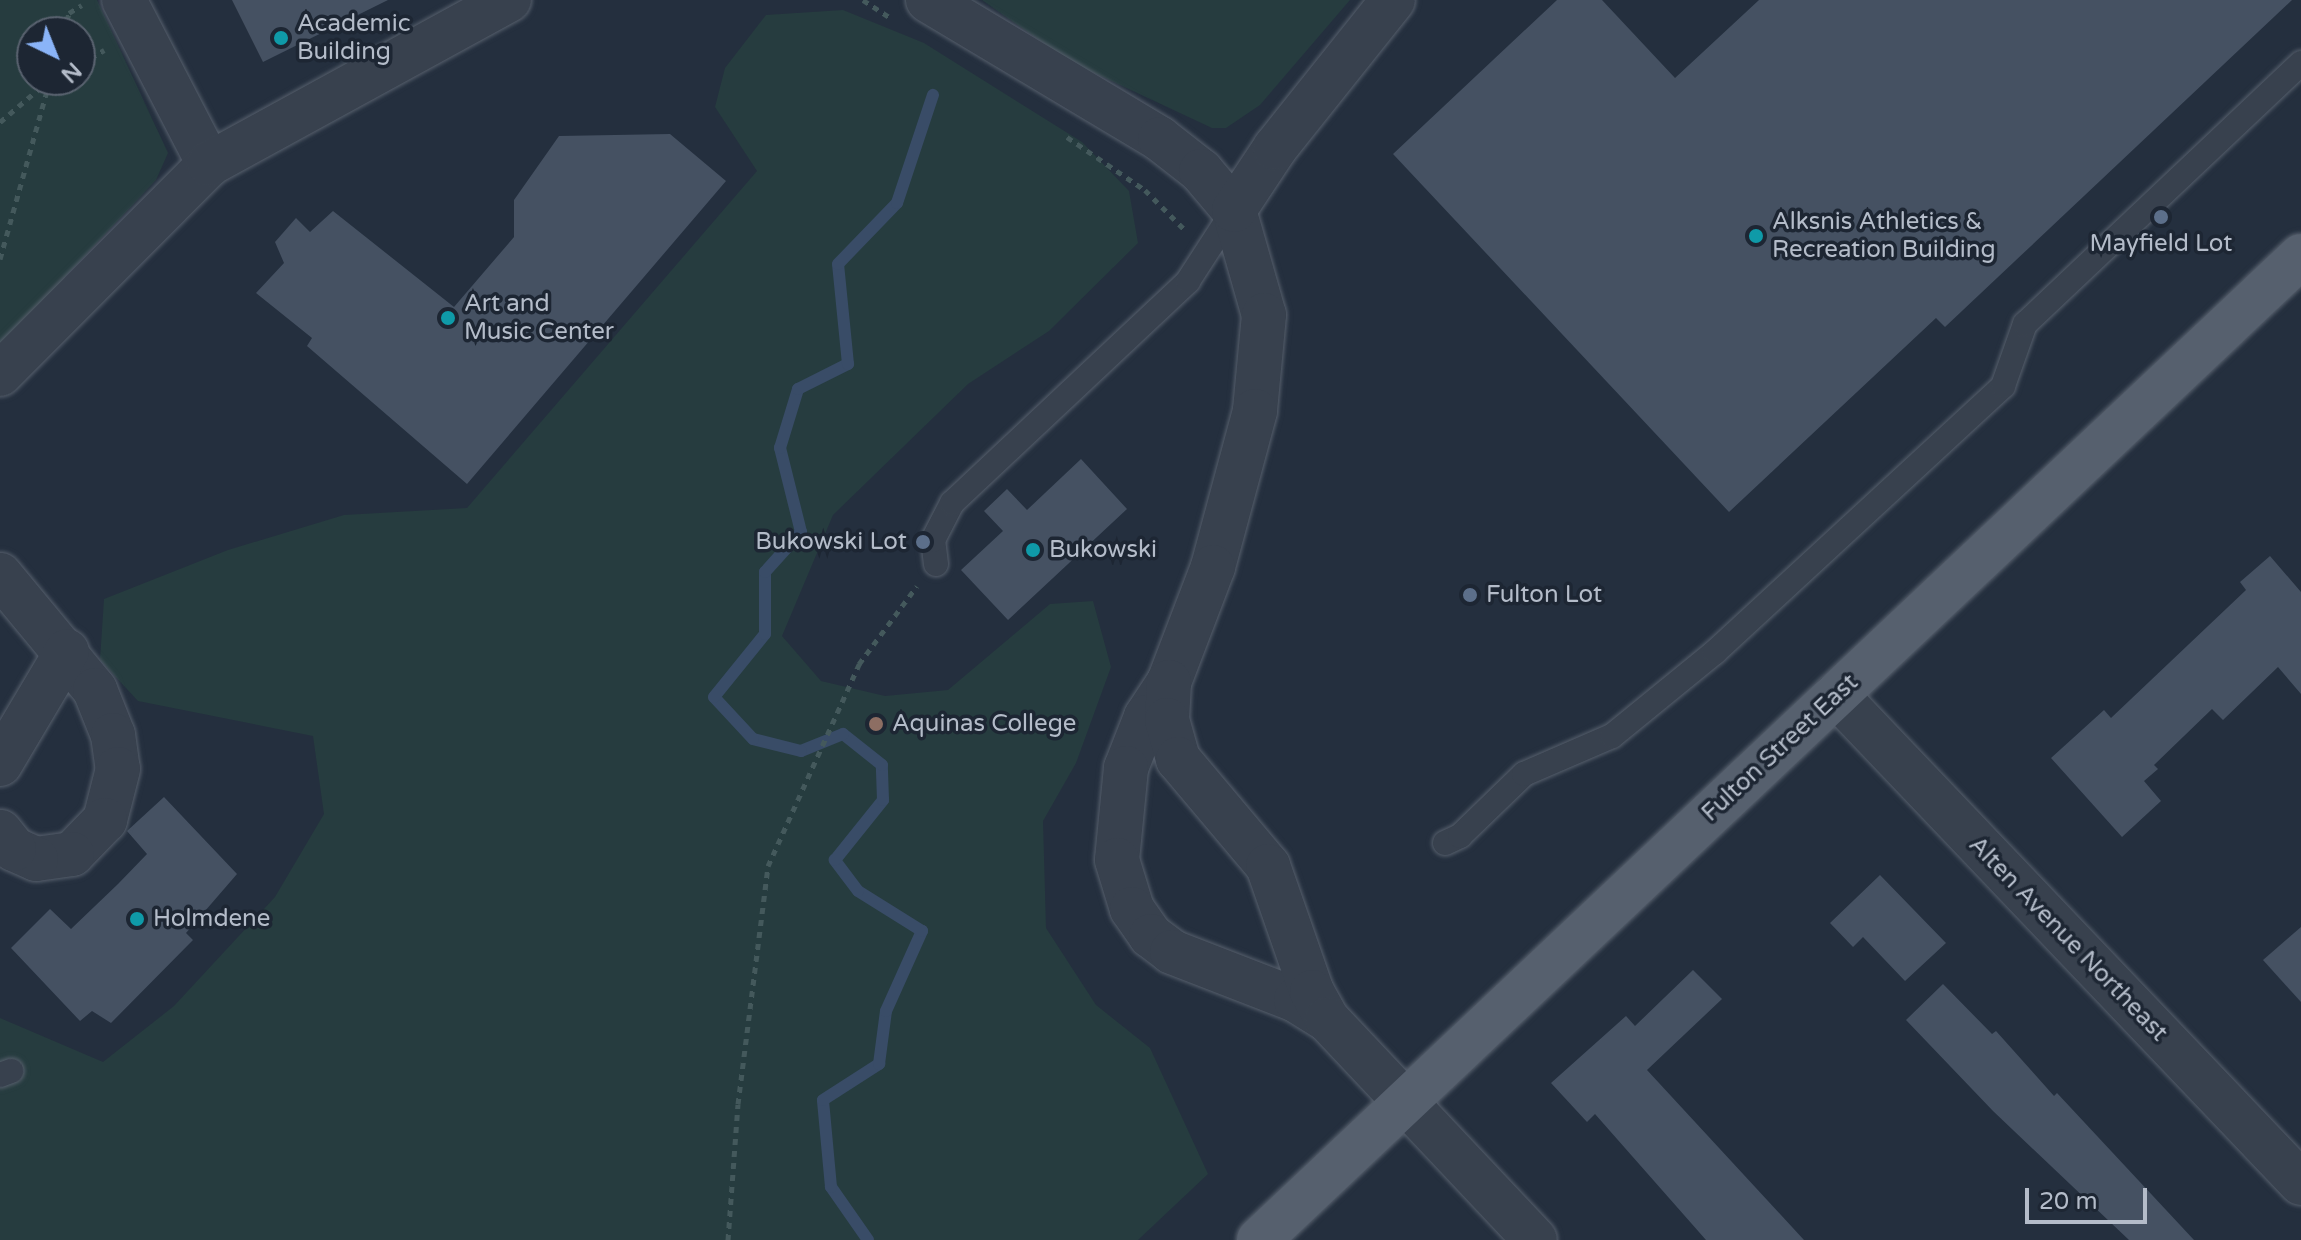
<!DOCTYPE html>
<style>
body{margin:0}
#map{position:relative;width:2301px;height:1240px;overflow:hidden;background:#242f3e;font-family:"Varela Round",sans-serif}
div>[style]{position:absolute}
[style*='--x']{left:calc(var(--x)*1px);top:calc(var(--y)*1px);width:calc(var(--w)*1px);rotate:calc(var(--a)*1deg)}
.green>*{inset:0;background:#263c3f}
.stream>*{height:12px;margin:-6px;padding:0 6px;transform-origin:6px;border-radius:6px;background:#394c67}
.building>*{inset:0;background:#455162}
.path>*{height:5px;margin-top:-2.5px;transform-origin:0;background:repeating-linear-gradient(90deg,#44595c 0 6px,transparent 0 12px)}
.roads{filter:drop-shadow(0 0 2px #565f6c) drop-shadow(0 0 2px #565f6c)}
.service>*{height:24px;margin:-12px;padding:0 12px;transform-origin:12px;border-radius:12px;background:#38414e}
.minor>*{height:44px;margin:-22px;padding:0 22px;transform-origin:22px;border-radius:22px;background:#38414e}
.primary>*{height:44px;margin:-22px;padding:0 22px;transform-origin:22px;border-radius:22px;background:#56606e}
.dots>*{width:22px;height:22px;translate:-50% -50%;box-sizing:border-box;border:4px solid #1d2633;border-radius:50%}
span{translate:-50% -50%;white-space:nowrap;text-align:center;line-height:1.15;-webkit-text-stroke:7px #1d2633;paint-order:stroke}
.poi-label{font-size:24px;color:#b4bcc9}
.left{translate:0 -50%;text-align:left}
.right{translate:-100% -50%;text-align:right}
.street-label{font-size:24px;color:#b4bcc9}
.north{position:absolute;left:16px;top:16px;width:80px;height:80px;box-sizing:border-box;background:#1d2633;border:2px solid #59626f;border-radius:50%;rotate:137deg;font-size:22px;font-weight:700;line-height:32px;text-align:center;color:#b4bcc9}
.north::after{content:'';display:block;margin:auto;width:28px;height:36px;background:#8ab4f8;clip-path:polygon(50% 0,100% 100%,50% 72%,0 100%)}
.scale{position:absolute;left:2025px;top:1188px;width:122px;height:36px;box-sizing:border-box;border:4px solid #b4bcc9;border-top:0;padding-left:10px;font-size:24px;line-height:28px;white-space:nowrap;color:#b4bcc9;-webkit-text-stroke:6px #1d2633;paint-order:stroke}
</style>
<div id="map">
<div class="green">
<i style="clip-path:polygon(evenodd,0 0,97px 0,168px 153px,156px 180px,0 346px,0 0,32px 32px,80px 32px,80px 80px,32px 80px,32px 32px)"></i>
<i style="clip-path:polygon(982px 0,1350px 0,1260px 105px,1226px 128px,1212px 128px,1069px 61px)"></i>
<i style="clip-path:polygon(843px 10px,924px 43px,1082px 142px,1129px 191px,1138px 243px,1049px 331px,968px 384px,833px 515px,782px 636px,821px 681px,885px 696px,948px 690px,1050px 604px,1093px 601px,1111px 667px,1076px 763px,1043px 821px,1046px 928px,1096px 1005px,1150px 1048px,1208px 1174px,1138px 1240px,0 1240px,0 1018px,103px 1062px,174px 1006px,275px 897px,324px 814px,313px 736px,138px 701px,100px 660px,104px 599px,228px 550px,344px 515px,467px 508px,757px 171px,715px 107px,725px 68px,766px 15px)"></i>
</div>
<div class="stream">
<i style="--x:868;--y:1240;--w:65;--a:-124.9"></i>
<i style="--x:831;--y:1187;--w:87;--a:-95.3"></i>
<i style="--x:823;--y:1100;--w:67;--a:-32.7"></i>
<i style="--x:879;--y:1064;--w:53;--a:-82.5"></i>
<i style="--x:886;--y:1011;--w:88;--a:-65.8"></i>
<i style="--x:922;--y:931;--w:75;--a:-148"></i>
<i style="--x:858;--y:891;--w:39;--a:-127"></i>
<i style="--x:835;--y:860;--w:77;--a:-51.3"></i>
<i style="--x:883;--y:800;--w:35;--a:-92"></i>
<i style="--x:882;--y:765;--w:50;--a:-141.5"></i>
<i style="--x:843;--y:734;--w:45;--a:158"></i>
<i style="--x:801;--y:751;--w:49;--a:-166"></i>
<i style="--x:753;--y:739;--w:57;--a:-132.9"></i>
<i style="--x:714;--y:697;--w:81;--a:-51"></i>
<i style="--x:765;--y:634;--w:62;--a:-90"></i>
<i style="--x:765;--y:572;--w:54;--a:-48"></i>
<i style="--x:801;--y:532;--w:87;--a:-104"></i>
<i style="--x:780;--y:448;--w:62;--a:-73"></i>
<i style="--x:798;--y:389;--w:56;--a:-26.6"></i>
<i style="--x:848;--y:364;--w:100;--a:-95.7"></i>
<i style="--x:838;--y:264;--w:85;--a:-46"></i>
<i style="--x:897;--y:203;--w:114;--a:-71.6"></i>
</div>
<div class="building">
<i style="clip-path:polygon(232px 0,388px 0,263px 62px)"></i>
<i style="clip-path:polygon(1557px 0,1602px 0,1675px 78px,1759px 0,2292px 0,1945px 327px,1936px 318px,1729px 512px,1393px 154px)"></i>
<i style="clip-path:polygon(670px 134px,726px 181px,467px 484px,307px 346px,312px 338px,256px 293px,284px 263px,275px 242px,296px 218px,310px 232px,333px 211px,454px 307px,514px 237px,514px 200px,559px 136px)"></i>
<i style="clip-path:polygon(1081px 459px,1127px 509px,1008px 620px,961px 570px,1003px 531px,984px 511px,1007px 489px,1027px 510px)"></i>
<i style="clip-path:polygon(2270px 556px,2301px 592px,2301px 694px,2278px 667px,2223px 720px,2212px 709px,2154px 765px,2158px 769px,2144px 781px,2161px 801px,2122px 837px,2051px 758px,2104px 710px,2111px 718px,2246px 590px,2240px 582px)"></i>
<i style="clip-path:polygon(164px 797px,237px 874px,186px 933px,193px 940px,111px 1023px,92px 1011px,80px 1021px,11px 948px,50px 909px,71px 929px,118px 884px,147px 854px,127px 831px)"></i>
<i style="clip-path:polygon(1880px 875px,1946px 943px,1905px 981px,1863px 937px,1853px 947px,1830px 923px)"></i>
<i style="clip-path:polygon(2301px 927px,2301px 1002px,2263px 960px)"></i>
<i style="clip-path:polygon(1693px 970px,1722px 999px,1647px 1070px,1804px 1240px,1706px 1240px,1595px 1114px,1587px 1122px,1551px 1083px,1626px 1016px,1635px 1026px)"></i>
<i style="clip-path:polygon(1943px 984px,1992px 1034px,1996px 1031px,2054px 1096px,2057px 1093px,2194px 1240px,2129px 1240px,1993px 1111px,1906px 1020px)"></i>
</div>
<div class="path">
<i style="--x:863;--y:0;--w:31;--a:33"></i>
<i style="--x:63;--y:32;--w:20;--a:-72"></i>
<i style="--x:69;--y:13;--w:15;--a:-32"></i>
<i style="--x:80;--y:64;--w:28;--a:-30"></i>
<i style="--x:0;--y:122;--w:63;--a:-40.5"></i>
<i style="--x:1067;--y:137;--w:94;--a:34.2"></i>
<i style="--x:1145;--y:190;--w:55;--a:45"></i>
<i style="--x:0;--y:259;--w:186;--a:-74.4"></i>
<i style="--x:728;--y:1240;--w:136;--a:-85.8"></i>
<i style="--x:738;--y:1104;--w:240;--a:-82.8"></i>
<i style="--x:768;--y:866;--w:222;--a:-65.7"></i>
<i style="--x:859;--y:664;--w:97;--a:-53.4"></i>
</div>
<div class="roads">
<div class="service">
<i style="--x:936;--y:564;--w:24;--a:-97"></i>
<i style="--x:933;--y:540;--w:42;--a:-62.8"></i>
<i style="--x:952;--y:503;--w:324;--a:-43.2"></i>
<i style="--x:1188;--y:281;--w:85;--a:-57.1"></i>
<i style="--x:1445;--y:843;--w:17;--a:-25"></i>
<i style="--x:1460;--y:836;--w:89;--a:-44.1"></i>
<i style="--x:1524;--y:774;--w:96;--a:-23.4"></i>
<i style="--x:1612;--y:736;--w:133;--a:-39.2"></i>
<i style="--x:1715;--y:652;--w:392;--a:-42.7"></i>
<i style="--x:2003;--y:386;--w:66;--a:-70.5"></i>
<i style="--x:2025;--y:324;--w:380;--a:-43.4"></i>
<i style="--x:0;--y:1075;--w:12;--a:-20"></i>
</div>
<div class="minor">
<i style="--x:124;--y:0;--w:185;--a:62.6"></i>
<i style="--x:928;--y:0;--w:270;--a:30.9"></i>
<i style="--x:1160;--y:139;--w:52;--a:38"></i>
<i style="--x:1201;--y:171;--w:51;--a:49.8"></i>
<i style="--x:1234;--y:210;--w:109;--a:74.1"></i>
<i style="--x:1264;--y:315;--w:96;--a:95.4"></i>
<i style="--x:1255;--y:411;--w:162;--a:105.1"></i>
<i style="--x:1213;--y:567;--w:123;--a:110.9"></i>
<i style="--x:1169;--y:682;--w:42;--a:123.3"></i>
<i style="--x:1146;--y:717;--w:55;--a:111.4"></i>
<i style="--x:1126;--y:768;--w:92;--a:95.6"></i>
<i style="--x:1117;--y:860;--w:51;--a:73"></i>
<i style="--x:1132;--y:909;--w:33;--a:55"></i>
<i style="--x:1151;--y:936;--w:26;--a:37"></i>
<i style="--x:1172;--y:952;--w:133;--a:21.2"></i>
<i style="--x:1296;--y:1000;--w:36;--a:32"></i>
<i style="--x:1234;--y:210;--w:74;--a:-56.5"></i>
<i style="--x:1275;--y:148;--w:189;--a:-51.4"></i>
<i style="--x:0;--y:374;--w:296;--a:-45.1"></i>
<i style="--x:209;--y:164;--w:342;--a:-28.7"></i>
<i style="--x:0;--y:575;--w:149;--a:50.4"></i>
<i style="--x:95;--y:690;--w:48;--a:68.2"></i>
<i style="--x:113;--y:735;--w:34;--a:82"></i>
<i style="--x:118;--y:769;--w:53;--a:104.3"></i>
<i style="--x:105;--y:820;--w:47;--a:134.1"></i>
<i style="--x:72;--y:854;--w:36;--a:172"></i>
<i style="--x:36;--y:859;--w:24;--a:-156"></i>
<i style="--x:14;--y:849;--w:22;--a:-129"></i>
<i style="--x:1169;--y:682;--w:38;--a:93"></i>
<i style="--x:1167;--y:720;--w:41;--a:74.2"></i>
<i style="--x:1178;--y:759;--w:140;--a:49.9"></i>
<i style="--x:1268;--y:866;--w:133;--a:70.8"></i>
<i style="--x:1312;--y:992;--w:31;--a:61"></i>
<i style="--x:1327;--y:1019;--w:303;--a:46.7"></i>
<i style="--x:1836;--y:695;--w:674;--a:46.38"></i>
<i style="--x:0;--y:764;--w:131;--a:-59.3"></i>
</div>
<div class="primary">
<i style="--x:1259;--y:1240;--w:1433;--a:-43.36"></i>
</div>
</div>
<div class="dots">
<i style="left:281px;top:38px;background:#0f9aa8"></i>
<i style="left:2161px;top:217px;background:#5c6f8a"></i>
<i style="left:1756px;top:236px;background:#0f9aa8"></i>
<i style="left:448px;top:318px;background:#0f9aa8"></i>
<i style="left:923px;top:542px;background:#5c6f8a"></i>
<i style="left:1033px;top:550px;background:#0f9aa8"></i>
<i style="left:1470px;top:595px;background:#5c6f8a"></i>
<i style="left:876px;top:724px;background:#8d6e63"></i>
<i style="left:137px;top:919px;background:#0f9aa8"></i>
</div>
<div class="poi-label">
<span class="left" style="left:297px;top:38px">Academic<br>Building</span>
<span class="left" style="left:1772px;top:236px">Alksnis Athletics &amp;<br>Recreation Building</span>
<span style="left:2161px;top:244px">Mayfield Lot</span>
<span class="left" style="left:464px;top:318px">Art and<br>Music Center</span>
<span class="right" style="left:907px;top:542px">Bukowski Lot</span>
<span class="left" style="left:1049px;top:550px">Bukowski</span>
<span class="left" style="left:1486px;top:595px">Fulton Lot</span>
<span class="left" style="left:892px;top:724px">Aquinas College</span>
<span class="left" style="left:153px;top:919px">Holmdene</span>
</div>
<div class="street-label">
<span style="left:1780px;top:748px;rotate:-43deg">Fulton Street East</span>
<span style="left:2068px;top:939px;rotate:46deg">Alten Avenue Northeast</span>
</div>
<div class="north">N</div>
<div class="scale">20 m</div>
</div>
